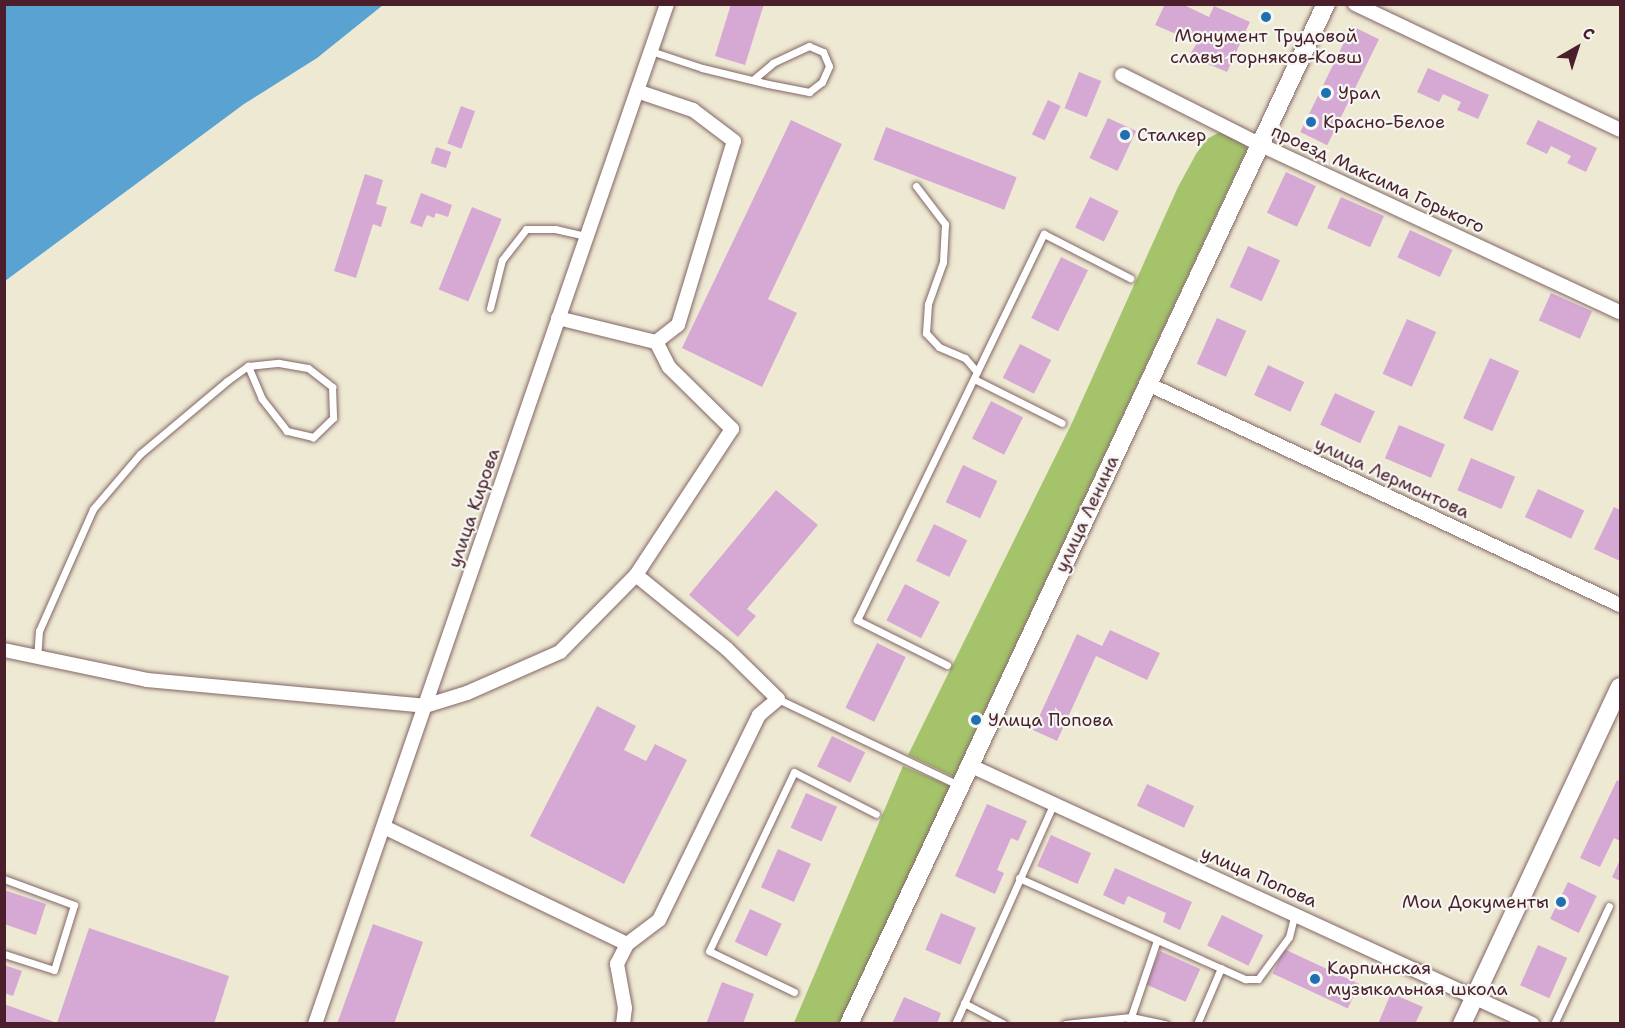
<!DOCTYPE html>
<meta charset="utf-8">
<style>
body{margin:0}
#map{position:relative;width:1625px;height:1028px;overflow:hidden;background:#eee9d3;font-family:"Shantell Sans",sans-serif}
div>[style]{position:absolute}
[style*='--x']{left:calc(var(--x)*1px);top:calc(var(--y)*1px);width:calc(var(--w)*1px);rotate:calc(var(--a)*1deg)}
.green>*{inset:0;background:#a4c36b;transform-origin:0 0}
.water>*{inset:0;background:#5aa2d1}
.building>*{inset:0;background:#d6a9d5;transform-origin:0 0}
.roads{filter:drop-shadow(0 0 2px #836666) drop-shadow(0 0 2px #836666)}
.service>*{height:7px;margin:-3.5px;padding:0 3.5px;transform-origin:3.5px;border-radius:3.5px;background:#fff}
.minor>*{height:14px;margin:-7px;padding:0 7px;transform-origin:7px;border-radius:7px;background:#fff}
.tertiary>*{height:18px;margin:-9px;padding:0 9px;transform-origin:9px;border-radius:9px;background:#fff}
.dots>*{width:16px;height:16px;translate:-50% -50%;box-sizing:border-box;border:3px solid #f6f6f2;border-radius:50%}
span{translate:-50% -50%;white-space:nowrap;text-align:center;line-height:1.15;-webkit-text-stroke:4.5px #f6f6f2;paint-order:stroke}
.poi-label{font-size:18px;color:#4a1f2b}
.left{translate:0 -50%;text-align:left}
.right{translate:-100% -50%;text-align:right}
.street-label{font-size:18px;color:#4a1f2b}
.frame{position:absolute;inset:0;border:6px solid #4a1f2b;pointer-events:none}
.north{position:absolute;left:1547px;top:18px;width:60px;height:60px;-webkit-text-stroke:4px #f6f6f2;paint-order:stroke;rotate:39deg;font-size:16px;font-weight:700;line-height:24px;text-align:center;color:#4a1f2b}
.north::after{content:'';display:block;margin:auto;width:21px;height:27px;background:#4a1f2b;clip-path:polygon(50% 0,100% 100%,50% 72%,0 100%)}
</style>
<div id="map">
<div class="green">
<i style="clip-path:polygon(1220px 132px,1244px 143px,1247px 149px,954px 777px,908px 755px,1071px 425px,1178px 187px,1196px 154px,1207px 139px)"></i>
<i style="left:903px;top:766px;width:51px;height:283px;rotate:23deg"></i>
</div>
<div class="water">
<i style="clip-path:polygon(5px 4px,383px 4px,383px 5px,317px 58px,244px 104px,5px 281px)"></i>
</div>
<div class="building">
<i style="clip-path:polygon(731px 4px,764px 4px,745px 65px,715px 56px)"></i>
<i style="clip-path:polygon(1165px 4px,1182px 4px,1209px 17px,1214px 6px,1250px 22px,1227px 72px,1189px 56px,1197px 43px,1155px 25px)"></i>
<i style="left:1352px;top:26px;width:30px;height:118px;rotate:26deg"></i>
<i style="clip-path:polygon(1428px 68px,1489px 95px,1478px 119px,1457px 110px,1461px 102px,1443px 94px,1439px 102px,1417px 92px)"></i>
<i style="left:1079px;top:72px;width:24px;height:39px;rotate:22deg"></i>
<i style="left:1048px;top:100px;width:14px;height:38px;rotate:25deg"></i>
<i style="left:461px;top:106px;width:15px;height:40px;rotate:20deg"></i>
<i style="left:1108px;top:118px;width:31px;height:44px;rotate:25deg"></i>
<i style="clip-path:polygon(791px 120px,842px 144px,768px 299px,797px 313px,762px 387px,682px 348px)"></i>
<i style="clip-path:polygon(1538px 120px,1597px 148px,1586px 172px,1567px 163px,1571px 156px,1551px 146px,1547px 154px,1526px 144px)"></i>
<i style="left:886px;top:127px;width:140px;height:35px;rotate:21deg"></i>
<i style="left:436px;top:147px;width:16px;height:17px;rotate:18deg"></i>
<i style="left:1286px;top:172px;width:33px;height:45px;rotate:25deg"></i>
<i style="clip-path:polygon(365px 174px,383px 180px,376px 204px,387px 207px,381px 227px,373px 224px,356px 278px,334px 271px)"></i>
<i style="clip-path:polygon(421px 193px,452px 205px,448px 217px,436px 213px,434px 218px,427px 215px,422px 227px,410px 223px)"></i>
<i style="left:1090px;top:197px;width:32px;height:34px;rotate:26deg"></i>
<i style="left:1341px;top:197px;width:47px;height:34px;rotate:24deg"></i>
<i style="left:472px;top:207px;width:32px;height:89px;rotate:22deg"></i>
<i style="left:1410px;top:230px;width:47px;height:30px;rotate:25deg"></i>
<i style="left:1248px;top:246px;width:35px;height:45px;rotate:24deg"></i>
<i style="left:1061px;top:257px;width:30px;height:68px;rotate:26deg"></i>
<i style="left:1551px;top:293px;width:45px;height:30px;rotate:24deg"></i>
<i style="left:1217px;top:318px;width:32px;height:50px;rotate:24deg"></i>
<i style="left:1407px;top:319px;width:32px;height:60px;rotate:24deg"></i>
<i style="left:1020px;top:344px;width:35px;height:38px;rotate:27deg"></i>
<i style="left:1490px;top:358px;width:32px;height:66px;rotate:24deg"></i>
<i style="left:1268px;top:365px;width:40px;height:33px;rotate:25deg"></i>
<i style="left:1335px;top:393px;width:44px;height:35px;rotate:25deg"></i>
<i style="left:991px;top:401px;width:36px;height:42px;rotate:27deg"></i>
<i style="left:1399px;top:425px;width:50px;height:36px;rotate:23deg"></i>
<i style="left:1471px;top:458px;width:48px;height:35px;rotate:23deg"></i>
<i style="left:963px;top:465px;width:38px;height:41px;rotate:25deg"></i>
<i style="left:1538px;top:489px;width:51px;height:31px;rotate:25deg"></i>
<i style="clip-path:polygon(776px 490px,818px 525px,747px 609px,756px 616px,738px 637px,689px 595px)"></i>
<i style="clip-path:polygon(1614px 507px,1620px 510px,1620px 561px,1594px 549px)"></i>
<i style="left:934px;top:524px;width:37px;height:41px;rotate:26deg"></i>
<i style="left:905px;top:584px;width:39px;height:41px;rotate:27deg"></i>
<i style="clip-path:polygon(1110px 630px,1160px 653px,1147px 680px,1096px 656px,1057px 741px,1033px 730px,1077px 634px,1102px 646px)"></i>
<i style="left:877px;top:643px;width:32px;height:72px;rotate:26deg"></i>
<i style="clip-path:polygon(597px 706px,636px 726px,624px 750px,646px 761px,655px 744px,687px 760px,624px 884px,530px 836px)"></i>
<i style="left:832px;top:736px;width:37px;height:34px;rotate:26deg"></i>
<i style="clip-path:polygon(1617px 780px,1620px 782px,1620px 841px,1614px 838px,1600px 867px,1580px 858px)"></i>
<i style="left:1147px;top:784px;width:52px;height:24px;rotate:25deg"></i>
<i style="left:806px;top:793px;width:34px;height:38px;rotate:24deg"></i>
<i style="clip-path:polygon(987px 804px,1027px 821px,1018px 841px,1011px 838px,997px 870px,1004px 873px,995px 894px,955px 876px)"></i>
<i style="left:1051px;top:835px;width:44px;height:34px;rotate:24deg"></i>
<i style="left:778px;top:849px;width:36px;height:42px;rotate:24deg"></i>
<i style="clip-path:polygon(1620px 860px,1620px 881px,1612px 877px)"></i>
<i style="clip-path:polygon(1115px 868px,1192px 902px,1180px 930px,1163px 922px,1166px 913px,1128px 896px,1124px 905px,1103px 895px)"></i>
<i style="left:1568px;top:882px;width:32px;height:41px;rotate:26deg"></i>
<i style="clip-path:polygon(4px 890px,46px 904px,36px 935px,4px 924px)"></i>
<i style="left:750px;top:909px;width:35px;height:36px;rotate:25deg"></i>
<i style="left:941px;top:913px;width:38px;height:40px;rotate:23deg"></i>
<i style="left:1222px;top:915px;width:46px;height:34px;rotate:26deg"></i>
<i style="clip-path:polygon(373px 924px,423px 942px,394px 1024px,337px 1024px)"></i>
<i style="clip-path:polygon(89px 928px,229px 976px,214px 1024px,4px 1024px,4px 1004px,57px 1023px)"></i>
<i style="left:1538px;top:945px;width:32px;height:44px;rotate:24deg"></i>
<i style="left:1284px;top:949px;width:83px;height:27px;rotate:25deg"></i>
<i style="left:1160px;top:951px;width:44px;height:36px;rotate:24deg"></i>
<i style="clip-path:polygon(4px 965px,22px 971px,13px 996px,4px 993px)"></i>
<i style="clip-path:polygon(722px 982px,754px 994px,743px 1024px,706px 1024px)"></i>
<i style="clip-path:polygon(1391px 993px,1423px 1007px,1415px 1024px,1378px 1024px)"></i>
<i style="clip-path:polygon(904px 997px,941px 1013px,937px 1024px,892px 1024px)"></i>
</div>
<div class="roads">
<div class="service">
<i style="--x:651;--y:51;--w:54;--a:18.4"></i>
<i style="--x:702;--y:68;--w:68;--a:13.6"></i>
<i style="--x:768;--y:84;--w:42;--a:11"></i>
<i style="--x:809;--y:92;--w:16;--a:-38"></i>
<i style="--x:822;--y:82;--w:17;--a:-66"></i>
<i style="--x:829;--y:66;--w:15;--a:-113"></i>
<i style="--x:823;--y:52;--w:15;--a:-157"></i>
<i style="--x:809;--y:46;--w:40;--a:155"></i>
<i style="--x:773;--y:63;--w:26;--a:140"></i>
<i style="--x:916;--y:186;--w:48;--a:52.7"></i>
<i style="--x:945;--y:224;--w:38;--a:93"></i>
<i style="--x:943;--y:262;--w:45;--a:109.7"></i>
<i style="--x:928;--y:304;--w:29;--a:94"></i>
<i style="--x:926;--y:333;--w:19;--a:47"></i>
<i style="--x:939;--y:347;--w:28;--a:23"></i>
<i style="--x:965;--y:358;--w:18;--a:49"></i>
<i style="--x:490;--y:308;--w:49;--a:-76"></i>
<i style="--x:502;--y:260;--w:39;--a:-52"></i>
<i style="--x:526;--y:229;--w:29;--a:0"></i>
<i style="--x:555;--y:229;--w:32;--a:13"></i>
<i style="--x:974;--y:379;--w:98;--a:26.6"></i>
<i style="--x:37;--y:659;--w:28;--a:-86"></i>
<i style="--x:39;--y:631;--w:133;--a:-66.1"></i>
<i style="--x:93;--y:509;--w:72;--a:-49.5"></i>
<i style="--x:140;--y:454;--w:114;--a:-40"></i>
<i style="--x:227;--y:381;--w:26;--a:-36"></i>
<i style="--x:248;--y:366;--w:31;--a:-6"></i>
<i style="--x:279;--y:363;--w:29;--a:10"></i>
<i style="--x:308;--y:368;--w:31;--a:38"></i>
<i style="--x:332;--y:387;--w:31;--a:88"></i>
<i style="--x:333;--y:418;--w:28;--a:136"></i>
<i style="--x:313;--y:437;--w:27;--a:-167"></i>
<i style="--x:287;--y:431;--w:41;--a:-128"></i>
<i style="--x:262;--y:399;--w:36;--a:-113"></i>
<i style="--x:947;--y:665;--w:101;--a:-153.4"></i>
<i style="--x:857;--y:620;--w:429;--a:-64.2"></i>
<i style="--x:1044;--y:234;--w:97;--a:27.1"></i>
<i style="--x:778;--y:699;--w:202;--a:25.5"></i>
<i style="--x:1019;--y:878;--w:248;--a:24.1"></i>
<i style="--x:1245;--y:979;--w:13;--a:0"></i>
<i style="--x:1258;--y:979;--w:52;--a:-53.6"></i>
<i style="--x:1289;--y:937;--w:25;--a:-76"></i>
<i style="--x:4;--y:879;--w:75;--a:20.4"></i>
<i style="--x:74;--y:905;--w:68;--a:107.1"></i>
<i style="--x:54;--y:970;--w:52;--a:-162.3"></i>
<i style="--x:1157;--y:940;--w:81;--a:108.7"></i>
<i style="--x:1131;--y:1017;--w:35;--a:12"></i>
<i style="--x:794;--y:992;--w:94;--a:-154.2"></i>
<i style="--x:709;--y:951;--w:198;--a:-64.6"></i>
<i style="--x:794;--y:772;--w:92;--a:27.1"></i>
<i style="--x:964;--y:1003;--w:45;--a:27.7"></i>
<i style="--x:955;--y:1024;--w:242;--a:-65.9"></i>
<i style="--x:1065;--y:1024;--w:66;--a:-6.1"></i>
<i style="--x:1131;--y:1017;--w:7;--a:106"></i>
<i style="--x:1197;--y:1024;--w:61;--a:-66.8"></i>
<i style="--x:1554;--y:1024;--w:130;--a:-65"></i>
</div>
<div class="minor">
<i style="--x:1355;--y:4;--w:293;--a:25.4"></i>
<i style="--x:1122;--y:75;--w:153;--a:26.7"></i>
<i style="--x:1259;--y:144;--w:398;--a:25"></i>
<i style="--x:558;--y:318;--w:101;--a:13.8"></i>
<i style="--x:1148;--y:384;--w:521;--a:25.09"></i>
<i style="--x:636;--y:575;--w:175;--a:-56.7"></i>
<i style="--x:732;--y:429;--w:88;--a:-135.5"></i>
<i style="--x:669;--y:367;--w:28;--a:-117"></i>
<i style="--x:656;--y:342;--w:28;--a:-38"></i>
<i style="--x:678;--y:325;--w:192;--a:-73.1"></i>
<i style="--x:734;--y:141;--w:51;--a:-142.9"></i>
<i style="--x:693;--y:110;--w:59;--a:-161.3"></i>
<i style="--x:4;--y:650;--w:146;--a:11.8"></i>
<i style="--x:147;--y:680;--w:279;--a:5.3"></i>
<i style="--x:425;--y:706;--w:44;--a:-17.2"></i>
<i style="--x:467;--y:693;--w:102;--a:-23.8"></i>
<i style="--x:560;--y:652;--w:108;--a:-45.4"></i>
<i style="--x:636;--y:575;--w:117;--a:39.1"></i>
<i style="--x:727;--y:649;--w:71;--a:44.4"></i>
<i style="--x:778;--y:699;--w:25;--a:140"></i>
<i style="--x:759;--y:715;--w:228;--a:116"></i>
<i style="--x:659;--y:920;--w:40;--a:143"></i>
<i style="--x:627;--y:944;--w:270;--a:-154.3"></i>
<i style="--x:969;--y:765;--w:620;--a:24.7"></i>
<i style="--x:315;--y:1024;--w:1079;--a:-70.96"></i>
<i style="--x:623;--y:1024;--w:16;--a:-83"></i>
<i style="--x:625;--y:1008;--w:45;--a:-100.3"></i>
<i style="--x:617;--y:964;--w:22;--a:-63"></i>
</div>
<div class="tertiary">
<i style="--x:849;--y:1024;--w:1126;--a:-64.94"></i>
<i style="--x:1462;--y:1024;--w:372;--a:-64.9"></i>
</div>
</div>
<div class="dots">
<i style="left:1266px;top:17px;background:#1f6fb2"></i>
<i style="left:1326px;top:93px;background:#1f6fb2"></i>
<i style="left:1311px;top:122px;background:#1f6fb2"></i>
<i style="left:1125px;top:135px;background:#1f6fb2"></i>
<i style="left:976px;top:720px;background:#1f6fb2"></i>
<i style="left:1561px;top:902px;background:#1f6fb2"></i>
<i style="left:1315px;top:979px;background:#1f6fb2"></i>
</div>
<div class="poi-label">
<span style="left:1266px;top:47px">Монумент Трудовой<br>славы горняков-Ковш</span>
<span class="left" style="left:1338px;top:93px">Урал</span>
<span class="left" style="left:1323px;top:122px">Красно-Белое</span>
<span class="left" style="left:1137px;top:135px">Сталкер</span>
<span class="left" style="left:988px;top:720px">Улица Попова</span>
<span class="right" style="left:1549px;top:902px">Мои Документы</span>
<span class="left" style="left:1327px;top:979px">Карпинская<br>музыкальная школа</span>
</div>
<div class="street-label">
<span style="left:1378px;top:179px;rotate:25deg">проезд Максима Горького</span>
<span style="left:1392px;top:478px;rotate:25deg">улица Лермонтова</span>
<span style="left:474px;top:508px;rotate:-71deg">улица Кирова</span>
<span style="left:1087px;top:514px;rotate:-65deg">улица Ленина</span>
<span style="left:1259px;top:877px;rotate:24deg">улица Попова</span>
</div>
<div class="frame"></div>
<div class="north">С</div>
</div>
